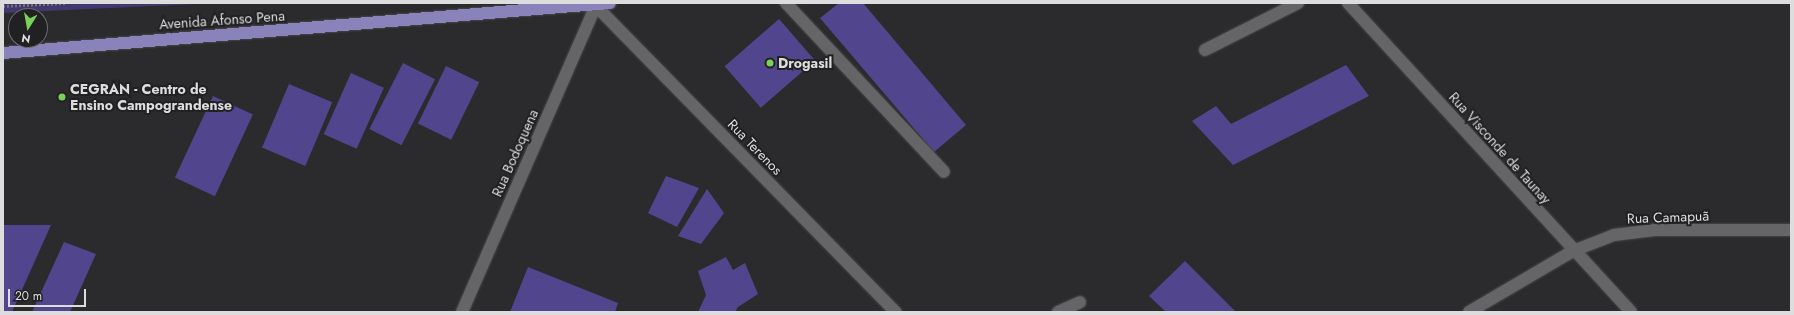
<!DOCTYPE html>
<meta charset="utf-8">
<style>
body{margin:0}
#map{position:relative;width:1794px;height:315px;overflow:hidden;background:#2b2b2d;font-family:Jost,sans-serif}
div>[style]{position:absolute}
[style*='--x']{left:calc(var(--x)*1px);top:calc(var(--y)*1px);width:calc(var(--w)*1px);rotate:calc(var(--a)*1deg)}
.green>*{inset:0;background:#413871}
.building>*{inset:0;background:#51468d;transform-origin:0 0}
.path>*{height:2.5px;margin-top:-1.25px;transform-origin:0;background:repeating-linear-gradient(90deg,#727273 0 2px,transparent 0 4px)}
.roads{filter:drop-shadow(0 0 1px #484849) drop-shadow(0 0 1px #484849)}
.minor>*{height:12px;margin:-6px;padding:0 6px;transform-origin:6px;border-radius:6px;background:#656568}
.major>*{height:12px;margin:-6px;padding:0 6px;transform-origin:6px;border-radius:6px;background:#8982bb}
.dots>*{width:11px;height:11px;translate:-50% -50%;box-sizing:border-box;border:2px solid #212123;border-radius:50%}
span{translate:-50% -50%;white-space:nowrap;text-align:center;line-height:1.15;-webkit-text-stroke:4px #212123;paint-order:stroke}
.street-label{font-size:14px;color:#ddddde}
.poi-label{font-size:14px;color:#ddddde;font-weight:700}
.left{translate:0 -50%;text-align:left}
.frame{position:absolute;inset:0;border:4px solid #ddddde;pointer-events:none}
.north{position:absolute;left:8px;top:8px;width:40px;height:40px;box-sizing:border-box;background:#212123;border:1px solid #6c6c6e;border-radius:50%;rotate:191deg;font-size:11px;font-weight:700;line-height:16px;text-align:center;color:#ddddde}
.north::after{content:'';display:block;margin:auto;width:14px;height:18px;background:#79d157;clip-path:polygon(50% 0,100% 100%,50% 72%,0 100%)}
.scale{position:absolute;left:8px;top:289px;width:78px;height:18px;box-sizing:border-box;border:2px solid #ddddde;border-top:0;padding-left:5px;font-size:12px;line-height:14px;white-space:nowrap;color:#ddddde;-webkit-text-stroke:3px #212123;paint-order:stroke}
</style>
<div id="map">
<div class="green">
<i style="clip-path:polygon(3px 3px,216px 3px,3px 13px)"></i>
</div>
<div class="building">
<i style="clip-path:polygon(839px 3px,863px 3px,966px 125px,934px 152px,820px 18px)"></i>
<i style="left:779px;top:19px;width:55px;height:72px;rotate:49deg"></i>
<i style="left:403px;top:63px;width:36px;height:74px;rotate:27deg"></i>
<i style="clip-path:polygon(1346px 65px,1369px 96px,1233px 165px,1192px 121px,1216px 106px,1231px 124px)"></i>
<i style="left:446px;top:66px;width:37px;height:64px;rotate:26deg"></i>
<i style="left:351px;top:73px;width:36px;height:67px;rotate:24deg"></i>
<i style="left:289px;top:84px;width:47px;height:69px;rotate:23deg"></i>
<i style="left:213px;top:96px;width:44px;height:90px;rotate:25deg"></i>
<i style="clip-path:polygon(666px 176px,699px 188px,677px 227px,648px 213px)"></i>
<i style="clip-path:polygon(707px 189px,724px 213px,701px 244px,678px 236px)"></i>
<i style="clip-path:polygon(3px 225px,51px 225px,12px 312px,3px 312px)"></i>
<i style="clip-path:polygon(64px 242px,96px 254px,70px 312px,32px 312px)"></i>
<i style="clip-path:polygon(726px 257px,733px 270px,745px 263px,758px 294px,738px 307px,735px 312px,698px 312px,706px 295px,698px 271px)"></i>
<i style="clip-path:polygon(1185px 261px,1236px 312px,1166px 312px,1149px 296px)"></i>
<i style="clip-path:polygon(528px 267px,618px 303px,615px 312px,510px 312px)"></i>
</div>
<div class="path">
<i style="--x:3;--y:6;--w:63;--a:-2.7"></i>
</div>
<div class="roads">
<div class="minor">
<i style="--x:593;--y:3;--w:433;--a:45.6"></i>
<i style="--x:786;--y:3;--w:231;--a:46.9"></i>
<i style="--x:1348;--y:3;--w:419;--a:47.5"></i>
<i style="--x:1205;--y:50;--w:104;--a:-26.8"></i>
<i style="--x:462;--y:312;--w:334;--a:-66.4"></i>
<i style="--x:1058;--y:312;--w:24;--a:-24"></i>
<i style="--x:1469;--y:312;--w:121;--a:-30.4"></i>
<i style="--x:1573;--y:251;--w:44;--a:-21.3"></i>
<i style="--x:1614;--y:235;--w:41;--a:-7"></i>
<i style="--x:1655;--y:230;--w:136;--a:0"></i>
</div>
<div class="major">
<i style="--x:3;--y:53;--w:609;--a:-4.71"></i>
</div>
</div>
<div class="dots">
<i style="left:770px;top:63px;background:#79d157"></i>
<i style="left:62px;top:97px;background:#79d157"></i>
</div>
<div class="street-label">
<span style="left:222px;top:20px;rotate:-4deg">Avenida Afonso Pena</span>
<span style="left:755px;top:147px;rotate:46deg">Rua Terenos</span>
<span style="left:1500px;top:148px;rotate:48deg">Rua Visconde de Taunay</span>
<span style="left:515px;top:153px;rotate:-66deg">Rua Bodoquena</span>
<span style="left:1668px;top:217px;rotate:-2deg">Rua Camapuã</span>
</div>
<div class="poi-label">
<span class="left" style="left:778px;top:63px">Drogasil</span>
<span class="left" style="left:70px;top:97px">CEGRAN - Centro de<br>Ensino Campograndense</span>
</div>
<div class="frame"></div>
<div class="north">N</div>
<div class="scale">20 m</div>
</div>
